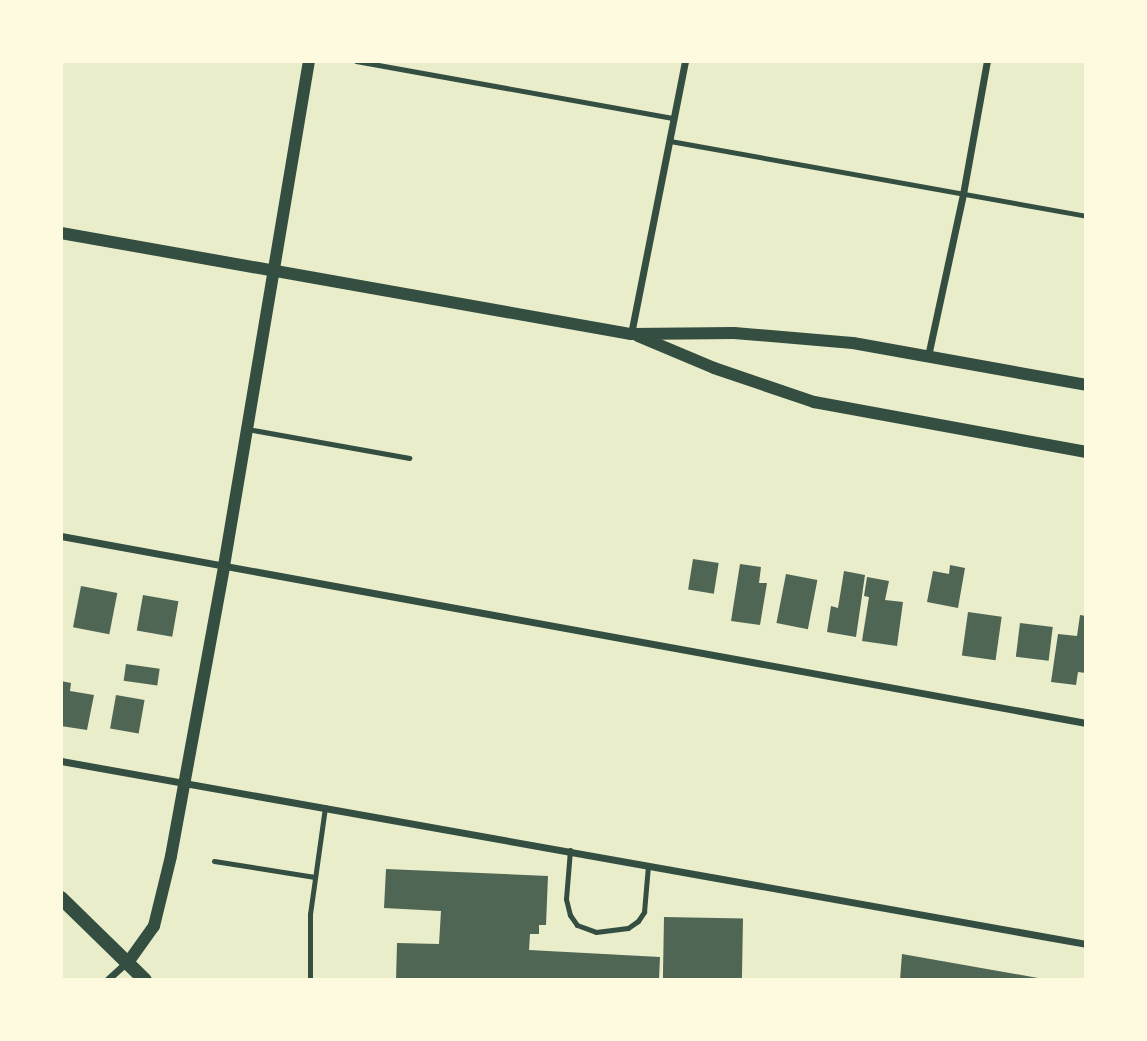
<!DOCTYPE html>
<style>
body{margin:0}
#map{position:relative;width:1147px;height:1041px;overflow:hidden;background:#e9edc9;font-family:Quicksand,sans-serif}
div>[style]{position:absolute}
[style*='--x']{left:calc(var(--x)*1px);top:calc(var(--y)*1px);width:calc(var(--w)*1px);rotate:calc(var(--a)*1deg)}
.building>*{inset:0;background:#4f6655;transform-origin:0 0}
.service>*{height:5px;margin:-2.5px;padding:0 2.5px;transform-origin:2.5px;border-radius:2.5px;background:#344e41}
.minor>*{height:7px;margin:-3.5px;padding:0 3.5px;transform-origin:3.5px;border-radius:3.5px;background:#344e41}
.tertiary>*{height:12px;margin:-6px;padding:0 6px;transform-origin:6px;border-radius:6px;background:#344e41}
.secondary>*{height:14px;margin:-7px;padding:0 7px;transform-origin:7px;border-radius:7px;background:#344e41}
span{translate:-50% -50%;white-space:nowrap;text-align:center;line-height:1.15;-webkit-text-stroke:7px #fefae0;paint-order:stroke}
.frame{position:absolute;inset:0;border:63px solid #fefae0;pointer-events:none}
</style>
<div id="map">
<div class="building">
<i style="left:693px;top:559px;width:26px;height:31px;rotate:9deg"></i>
<i style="clip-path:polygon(740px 564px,761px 567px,759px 583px,767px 583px,760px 625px,731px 621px)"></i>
<i style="clip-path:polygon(950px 565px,965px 568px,958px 608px,927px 602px,933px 571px,949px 574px)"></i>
<i style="clip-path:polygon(844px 571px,865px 575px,856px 637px,827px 632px,831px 606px,838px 608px)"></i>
<i style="left:786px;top:574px;width:32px;height:50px;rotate:11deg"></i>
<i style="clip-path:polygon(867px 577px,889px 581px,885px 600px,903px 602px,897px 646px,862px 641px,869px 597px,864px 596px)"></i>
<i style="left:81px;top:586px;width:37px;height:42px;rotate:11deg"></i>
<i style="left:143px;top:595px;width:36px;height:36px;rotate:10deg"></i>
<i style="left:968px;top:612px;width:34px;height:44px;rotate:8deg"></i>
<i style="clip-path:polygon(1080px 615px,1086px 616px,1086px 673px,1078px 672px,1076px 685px,1051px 682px,1058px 634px,1077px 636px)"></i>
<i style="left:1020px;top:623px;width:33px;height:34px;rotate:7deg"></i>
<i style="left:126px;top:664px;width:34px;height:17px;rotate:8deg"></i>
<i style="clip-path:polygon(61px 681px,71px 683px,70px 691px,94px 695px,87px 730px,61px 726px)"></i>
<i style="left:116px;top:695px;width:29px;height:34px;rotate:10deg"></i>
<i style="clip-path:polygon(386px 869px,548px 876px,546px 925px,539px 925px,539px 934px,530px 934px,529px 950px,660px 957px,659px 980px,396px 980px,397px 943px,439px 944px,441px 911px,384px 908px)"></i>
<i style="left:664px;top:917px;width:79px;height:63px;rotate:1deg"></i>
<i style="clip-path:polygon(902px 954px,1038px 978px,1038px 980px,900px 980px)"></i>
</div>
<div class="service">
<i style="--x:356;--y:61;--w:323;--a:10.2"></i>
<i style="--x:670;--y:141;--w:423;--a:10.2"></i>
<i style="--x:247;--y:429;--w:165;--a:10.1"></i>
<i style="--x:570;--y:850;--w:49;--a:94.7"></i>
<i style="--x:566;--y:899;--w:16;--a:76"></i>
<i style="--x:570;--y:915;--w:12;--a:55"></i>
<i style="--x:577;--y:925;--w:20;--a:20"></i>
<i style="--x:596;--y:932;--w:32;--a:-7"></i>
<i style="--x:628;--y:928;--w:12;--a:-35"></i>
<i style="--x:638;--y:921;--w:11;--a:-56"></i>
<i style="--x:644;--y:912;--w:47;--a:-85.1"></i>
<i style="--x:214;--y:861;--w:102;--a:9"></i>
<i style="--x:310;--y:980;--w:66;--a:-90"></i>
<i style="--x:310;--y:914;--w:108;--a:-82"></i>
</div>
<div class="minor">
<i style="--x:631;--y:334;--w:278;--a:-78.8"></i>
<i style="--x:928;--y:356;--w:166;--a:-77.8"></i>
<i style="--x:963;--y:194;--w:135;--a:-79.8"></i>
<i style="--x:61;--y:536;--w:1042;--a:10.34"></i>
<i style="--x:61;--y:761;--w:1041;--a:10.12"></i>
<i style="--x:107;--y:980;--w:27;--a:-42"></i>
</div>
<div class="tertiary">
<i style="--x:61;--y:233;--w:579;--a:10.05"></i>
<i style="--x:631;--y:334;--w:103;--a:-0.6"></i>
<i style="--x:734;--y:333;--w:119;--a:4.8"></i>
<i style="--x:853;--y:343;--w:237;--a:10.2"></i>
<i style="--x:638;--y:336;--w:82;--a:22.8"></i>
<i style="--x:714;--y:368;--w:106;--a:18.8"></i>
<i style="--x:814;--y:402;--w:277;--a:10.4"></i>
<i style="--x:129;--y:961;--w:43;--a:-54.5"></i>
<i style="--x:154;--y:926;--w:72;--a:-76.3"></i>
<i style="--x:171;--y:856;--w:295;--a:-79.6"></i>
<i style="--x:224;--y:566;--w:512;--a:-80.45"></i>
</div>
<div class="secondary">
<i style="--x:61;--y:898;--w:117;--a:44.3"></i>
</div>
<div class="frame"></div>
</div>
